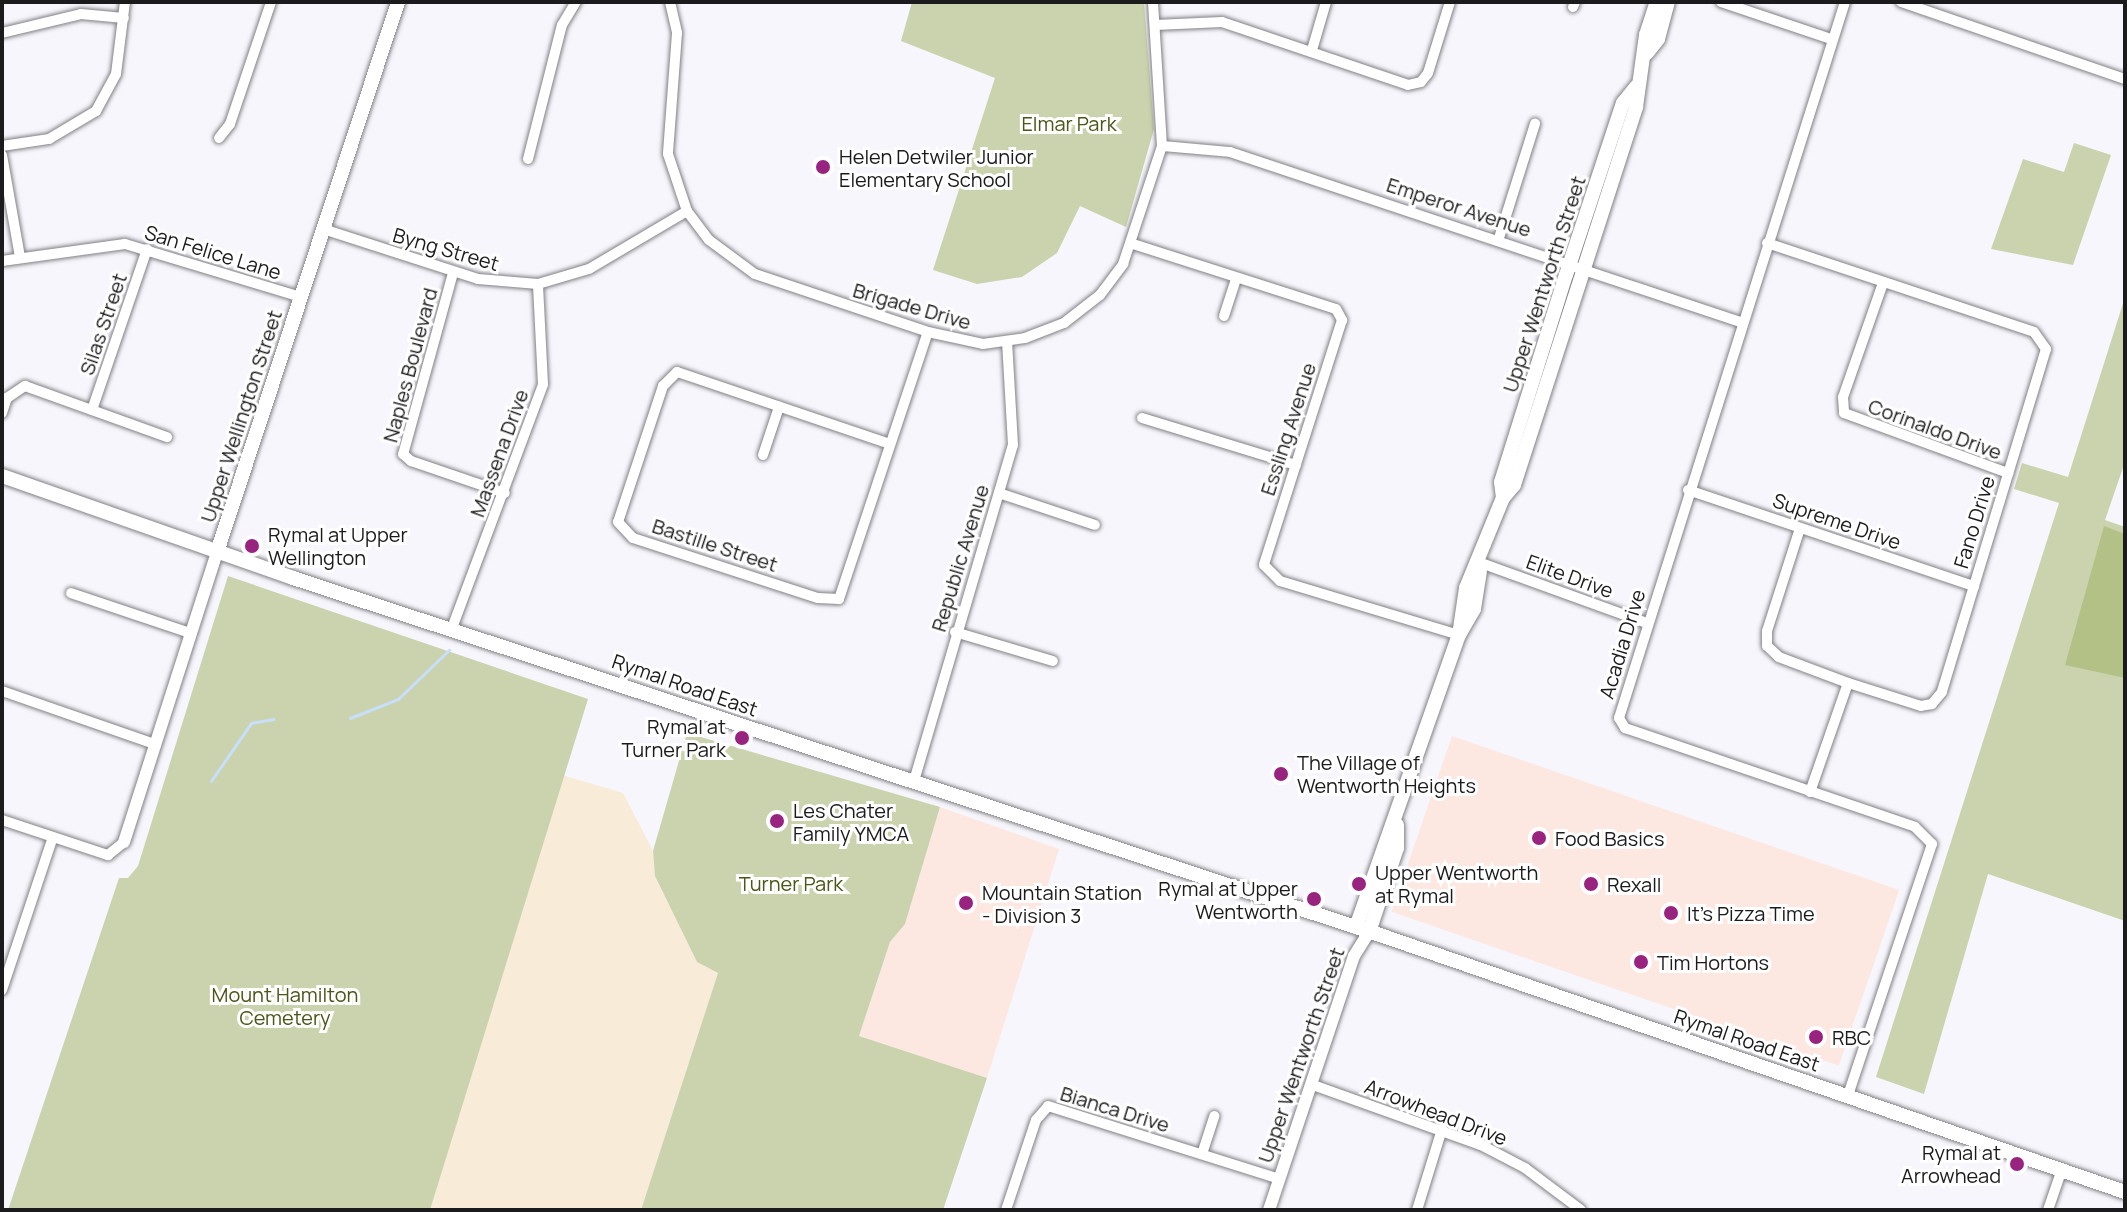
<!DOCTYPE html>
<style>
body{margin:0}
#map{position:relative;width:2127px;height:1212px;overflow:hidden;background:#f7f6fc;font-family:Manrope,sans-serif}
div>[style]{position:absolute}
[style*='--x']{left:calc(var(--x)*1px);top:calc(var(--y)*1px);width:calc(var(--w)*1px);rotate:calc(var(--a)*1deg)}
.commercial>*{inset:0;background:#fce8e1;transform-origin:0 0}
.industrial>*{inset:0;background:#f8ebd7}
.green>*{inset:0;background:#cad3ad}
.forest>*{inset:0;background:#b3c187}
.stream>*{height:3px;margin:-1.5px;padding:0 1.5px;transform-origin:1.5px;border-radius:1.5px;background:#c7dffb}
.roads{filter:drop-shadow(0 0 2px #818085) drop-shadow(0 0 2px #818085)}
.minor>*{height:10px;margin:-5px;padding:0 5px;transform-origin:5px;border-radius:5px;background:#fff}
.tertiary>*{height:12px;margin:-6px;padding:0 6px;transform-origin:6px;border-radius:6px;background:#fff}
.secondary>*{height:14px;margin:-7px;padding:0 7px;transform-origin:7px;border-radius:7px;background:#fff}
.dots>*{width:22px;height:22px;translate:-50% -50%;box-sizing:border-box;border:4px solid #fff;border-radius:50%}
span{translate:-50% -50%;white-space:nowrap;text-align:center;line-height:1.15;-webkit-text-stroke:6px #fff;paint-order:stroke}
.park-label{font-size:20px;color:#4b5617}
.poi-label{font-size:20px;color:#1b1a1c}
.left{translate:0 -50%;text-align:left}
.right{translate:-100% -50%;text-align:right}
.street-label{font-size:20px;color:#1b1a1c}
.frame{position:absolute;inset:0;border:4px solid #1b1a1c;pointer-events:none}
</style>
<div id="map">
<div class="commercial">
<i style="left:1452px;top:736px;width:473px;height:186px;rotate:19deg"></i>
<i style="clip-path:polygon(940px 807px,1059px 849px,987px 1078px,859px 1036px,890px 942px,905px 924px)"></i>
</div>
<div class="industrial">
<i style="clip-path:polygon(562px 775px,623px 793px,653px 851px,655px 876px,697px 962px,718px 973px,641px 1210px,430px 1210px)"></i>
</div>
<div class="green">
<i style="clip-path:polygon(912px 2px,1144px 2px,1154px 129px,1126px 227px,1080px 206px,1057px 253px,1022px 277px,977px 284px,933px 270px,995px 78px,901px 41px)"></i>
<i style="clip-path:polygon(2074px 143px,2111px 155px,2073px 265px,1991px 249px,2023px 159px,2064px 172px)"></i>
<i style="clip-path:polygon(2125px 297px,2125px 462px,2105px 520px,2125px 527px,2125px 921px,1988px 874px,1924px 1094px,1876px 1077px,2059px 503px,2014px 489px,2022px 463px,2068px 477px)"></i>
<i style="clip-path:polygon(228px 576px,588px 699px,430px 1210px,8px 1210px,119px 878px,128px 878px,138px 866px)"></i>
<i style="clip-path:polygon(687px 733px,940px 807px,905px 924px,890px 942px,859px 1036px,987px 1078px,943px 1210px,641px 1210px,718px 973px,697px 962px,655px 876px,653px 851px)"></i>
</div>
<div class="forest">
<i style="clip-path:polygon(2104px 526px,2125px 534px,2125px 678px,2065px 665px)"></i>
</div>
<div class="stream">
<i style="--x:350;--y:718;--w:52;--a:-21.6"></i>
<i style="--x:398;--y:699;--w:71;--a:-43.9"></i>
<i style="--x:211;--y:781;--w:70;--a:-55.4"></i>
<i style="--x:251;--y:723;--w:23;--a:-10"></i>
</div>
<div class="roads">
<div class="minor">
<i style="--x:670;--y:2;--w:32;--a:77"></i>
<i style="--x:677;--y:33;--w:121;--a:94.3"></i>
<i style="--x:668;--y:154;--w:60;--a:71.6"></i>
<i style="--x:687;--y:211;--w:36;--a:53"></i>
<i style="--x:709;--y:240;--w:57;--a:36.5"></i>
<i style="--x:755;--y:274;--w:182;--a:18.5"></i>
<i style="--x:928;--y:332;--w:56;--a:12.3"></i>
<i style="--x:983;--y:344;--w:42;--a:-8.1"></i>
<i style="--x:1025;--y:338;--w:42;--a:-21"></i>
<i style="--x:1064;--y:323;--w:46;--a:-37.9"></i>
<i style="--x:1100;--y:295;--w:39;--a:-53"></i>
<i style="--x:1123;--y:264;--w:124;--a:-71.7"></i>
<i style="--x:1162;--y:146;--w:144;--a:-93.6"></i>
<i style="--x:1721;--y:2;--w:116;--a:18.6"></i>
<i style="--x:1845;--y:2;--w:751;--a:107.52"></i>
<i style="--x:1619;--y:718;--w:12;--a:59"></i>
<i style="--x:1625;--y:728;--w:306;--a:18.8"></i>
<i style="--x:1915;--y:827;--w:24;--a:45"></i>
<i style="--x:1932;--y:844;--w:265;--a:108.5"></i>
<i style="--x:1901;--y:2;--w:237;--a:19"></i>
<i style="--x:1573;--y:7;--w:5;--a:-68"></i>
<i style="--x:1155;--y:25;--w:67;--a:-2.6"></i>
<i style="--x:1222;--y:22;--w:196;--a:18.7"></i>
<i style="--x:1408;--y:85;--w:13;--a:-13"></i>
<i style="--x:1421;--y:82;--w:11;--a:-52"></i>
<i style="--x:1428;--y:73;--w:74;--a:-72.8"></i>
<i style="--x:2;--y:33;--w:81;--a:-13.5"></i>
<i style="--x:81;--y:14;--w:43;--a:5.3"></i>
<i style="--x:1312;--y:50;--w:50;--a:-73.7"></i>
<i style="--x:219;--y:138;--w:18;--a:-52"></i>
<i style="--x:230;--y:124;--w:129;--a:-71.4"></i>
<i style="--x:2;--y:146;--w:48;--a:-8.5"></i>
<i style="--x:49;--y:139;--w:55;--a:-30.8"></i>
<i style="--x:96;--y:111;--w:42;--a:-61.6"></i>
<i style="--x:116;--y:74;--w:73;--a:-82.9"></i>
<i style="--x:1162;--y:146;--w:68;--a:5"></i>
<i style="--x:1230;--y:152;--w:538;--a:18.43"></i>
<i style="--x:2;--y:155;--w:104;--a:80"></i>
<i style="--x:528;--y:159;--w:138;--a:-75.8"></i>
<i style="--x:562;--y:25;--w:27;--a:-59"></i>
<i style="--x:323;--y:229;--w:163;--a:17.9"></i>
<i style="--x:478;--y:279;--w:60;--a:4.8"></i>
<i style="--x:538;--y:284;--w:53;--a:-16.4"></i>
<i style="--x:589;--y:269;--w:114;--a:-30.6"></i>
<i style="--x:1499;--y:238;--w:120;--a:-72.5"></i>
<i style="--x:1767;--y:243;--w:281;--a:18.4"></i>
<i style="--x:2034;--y:332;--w:21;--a:55"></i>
<i style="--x:2046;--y:349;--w:358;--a:106.9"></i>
<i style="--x:1942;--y:692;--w:16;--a:130"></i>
<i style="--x:1932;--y:704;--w:11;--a:170"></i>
<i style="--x:1921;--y:706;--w:77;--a:-162.5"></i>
<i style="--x:1848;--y:683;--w:74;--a:-159.4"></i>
<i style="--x:1779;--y:657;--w:16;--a:-137"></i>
<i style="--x:1767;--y:646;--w:15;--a:-90"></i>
<i style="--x:1767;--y:631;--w:108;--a:-72.2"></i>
<i style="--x:1133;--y:244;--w:213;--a:17.8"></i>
<i style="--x:1336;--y:309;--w:13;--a:61"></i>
<i style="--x:1342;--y:320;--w:257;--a:107.7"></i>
<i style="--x:1264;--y:565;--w:23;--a:45"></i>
<i style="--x:1280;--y:581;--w:187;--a:16.8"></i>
<i style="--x:2;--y:261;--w:124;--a:-7.9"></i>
<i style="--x:125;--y:244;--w:183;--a:16.8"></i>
<i style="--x:453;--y:273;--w:188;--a:105.4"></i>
<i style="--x:403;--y:454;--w:11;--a:41"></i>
<i style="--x:411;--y:461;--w:99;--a:18.8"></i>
<i style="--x:1883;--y:283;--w:121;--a:109.3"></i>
<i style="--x:1843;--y:397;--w:16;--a:86"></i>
<i style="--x:1844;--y:413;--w:175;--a:20.1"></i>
<i style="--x:1224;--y:316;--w:40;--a:-72"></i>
<i style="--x:92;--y:410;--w:170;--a:-71.1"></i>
<i style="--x:2;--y:413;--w:16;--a:-72"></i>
<i style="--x:7;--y:398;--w:22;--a:-34"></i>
<i style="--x:25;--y:386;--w:151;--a:19.8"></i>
<i style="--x:1142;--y:418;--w:161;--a:17"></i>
<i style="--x:890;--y:444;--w:225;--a:-161.3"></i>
<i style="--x:677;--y:372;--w:20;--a:135"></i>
<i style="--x:663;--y:386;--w:143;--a:108.3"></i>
<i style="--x:618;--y:522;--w:22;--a:47"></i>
<i style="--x:633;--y:538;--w:194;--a:18"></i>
<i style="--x:818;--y:598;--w:21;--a:3"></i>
<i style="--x:839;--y:599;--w:281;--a:-71.6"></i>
<i style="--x:763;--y:455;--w:51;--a:-71.6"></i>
<i style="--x:1688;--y:490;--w:302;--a:18.6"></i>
<i style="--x:999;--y:493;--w:101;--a:18.4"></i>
<i style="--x:1481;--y:563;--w:177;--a:19.9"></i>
<i style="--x:71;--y:593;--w:126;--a:18.6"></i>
<i style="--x:452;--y:628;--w:260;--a:-69.5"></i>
<i style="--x:543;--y:384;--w:100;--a:-92.9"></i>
<i style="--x:955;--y:632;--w:102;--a:16.5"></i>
<i style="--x:2;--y:691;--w:161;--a:19.2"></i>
<i style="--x:914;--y:781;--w:350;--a:-73.6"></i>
<i style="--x:1013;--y:445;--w:103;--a:-93.3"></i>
<i style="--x:1810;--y:792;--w:115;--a:-70.8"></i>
<i style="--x:2;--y:820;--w:112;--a:18.3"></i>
<i style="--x:108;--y:855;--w:21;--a:-39"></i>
<i style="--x:2;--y:990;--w:161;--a:-71.6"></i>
<i style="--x:1313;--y:1085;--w:178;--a:19.7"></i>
<i style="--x:1481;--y:1145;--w:50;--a:27.6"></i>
<i style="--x:1525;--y:1168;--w:70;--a:36.9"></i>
<i style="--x:1202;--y:1154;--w:40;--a:-72"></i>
<i style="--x:1006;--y:1210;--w:95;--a:-71.6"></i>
<i style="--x:1036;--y:1120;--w:18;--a:-49"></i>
<i style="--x:1048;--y:1106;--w:242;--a:17.5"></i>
<i style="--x:1417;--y:1210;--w:85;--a:-72.8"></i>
<i style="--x:2048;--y:1210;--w:43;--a:-71.1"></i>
</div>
<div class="tertiary">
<i style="--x:124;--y:842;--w:305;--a:-72.2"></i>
<i style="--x:1269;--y:1210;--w:268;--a:-71.5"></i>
<i style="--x:1354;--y:956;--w:28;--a:-58"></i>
</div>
<div class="secondary">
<i style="--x:1647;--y:53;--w:18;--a:-52"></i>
<i style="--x:1658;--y:39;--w:38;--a:-75"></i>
<i style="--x:2;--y:476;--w:308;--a:19.3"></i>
<i style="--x:293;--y:578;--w:1147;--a:18.18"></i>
<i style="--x:1383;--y:936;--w:785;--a:19.04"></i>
<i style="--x:1503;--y:498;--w:16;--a:-97"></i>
<i style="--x:1501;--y:482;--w:217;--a:-72.6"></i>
<i style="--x:1566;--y:275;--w:181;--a:-71.7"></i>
<i style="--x:1623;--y:103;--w:21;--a:-51"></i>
<i style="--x:217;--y:552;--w:579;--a:-71.78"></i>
<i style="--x:1459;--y:635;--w:48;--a:-81.5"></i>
<i style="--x:1466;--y:588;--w:97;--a:-67.7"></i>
<i style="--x:1503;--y:498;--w:17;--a:-50"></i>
<i style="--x:1514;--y:485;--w:397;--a:-72.1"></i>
<i style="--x:1636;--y:107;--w:73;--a:-82.1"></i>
<i style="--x:1646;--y:35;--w:35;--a:-72"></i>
<i style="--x:1356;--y:927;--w:310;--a:-70.6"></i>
<i style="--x:1459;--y:635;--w:30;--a:-60"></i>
<i style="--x:1474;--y:609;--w:38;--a:-81"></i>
<i style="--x:1369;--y:932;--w:89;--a:-71.6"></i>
<i style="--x:1397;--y:848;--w:23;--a:-90"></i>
</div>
</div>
<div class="dots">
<i style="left:823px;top:167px;background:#982480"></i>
<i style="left:252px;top:546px;background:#982480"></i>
<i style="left:742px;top:738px;background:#982480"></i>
<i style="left:1281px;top:774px;background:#982480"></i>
<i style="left:777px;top:821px;background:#982480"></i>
<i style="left:1539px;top:838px;background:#982480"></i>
<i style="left:1359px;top:884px;background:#982480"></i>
<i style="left:1591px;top:884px;background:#982480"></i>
<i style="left:1314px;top:899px;background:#982480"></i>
<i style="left:966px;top:903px;background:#982480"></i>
<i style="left:1671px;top:913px;background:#982480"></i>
<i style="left:1641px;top:962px;background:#982480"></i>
<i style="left:1816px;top:1037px;background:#982480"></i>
<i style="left:2017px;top:1164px;background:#982480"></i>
</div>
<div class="park-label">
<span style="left:1069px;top:123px">Elmar Park</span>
<span style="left:791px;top:883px">Turner Park</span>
<span style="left:285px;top:1006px">Mount Hamilton<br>Cemetery</span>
</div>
<div class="poi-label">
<span class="left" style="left:839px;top:168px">Helen Detwiler Junior<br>Elementary School</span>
<span class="left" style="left:268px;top:546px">Rymal at Upper<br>Wellington</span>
<span class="right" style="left:726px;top:738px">Rymal at<br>Turner Park</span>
<span class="left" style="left:1297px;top:774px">The Village of<br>Wentworth Heights</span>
<span class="left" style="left:793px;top:822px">Les Chater<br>Family YMCA</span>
<span class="left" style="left:1555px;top:838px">Food Basics</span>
<span class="left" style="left:1375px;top:884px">Upper Wentworth<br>at Rymal</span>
<span class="left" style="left:1607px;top:884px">Rexall</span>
<span class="right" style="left:1298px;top:900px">Rymal at Upper<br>Wentworth</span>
<span class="left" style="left:982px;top:904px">Mountain Station<br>- Division 3</span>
<span class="left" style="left:1687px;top:913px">It's Pizza Time</span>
<span class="left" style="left:1657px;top:962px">Tim Hortons</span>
<span class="left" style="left:1832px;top:1037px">RBC</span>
<span class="right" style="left:2001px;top:1164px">Rymal at<br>Arrowhead</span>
</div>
<div class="street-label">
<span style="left:1459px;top:207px;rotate:18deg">Emperor Avenue</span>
<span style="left:446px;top:249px;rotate:16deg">Byng Street</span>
<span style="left:213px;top:252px;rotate:17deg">San Felice Lane</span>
<span style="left:1544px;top:284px;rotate:-72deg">Upper Wentworth Street</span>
<span style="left:912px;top:306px;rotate:16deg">Brigade Drive</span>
<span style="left:103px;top:324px;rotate:-71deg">Silas Street</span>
<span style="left:410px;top:365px;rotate:-75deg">Naples Boulevard</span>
<span style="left:241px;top:416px;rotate:-72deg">Upper Wellington Street</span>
<span style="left:1288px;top:429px;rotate:-72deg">Essling Avenue</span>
<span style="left:1935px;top:429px;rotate:20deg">Corinaldo Drive</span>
<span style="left:499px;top:453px;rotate:-70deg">Massena Drive</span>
<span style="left:1837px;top:521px;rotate:19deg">Supreme Drive</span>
<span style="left:1974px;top:522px;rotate:-73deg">Fano Drive</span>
<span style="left:715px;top:545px;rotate:18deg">Bastille Street</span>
<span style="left:960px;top:558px;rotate:-73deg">Republic Avenue</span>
<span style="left:1570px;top:576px;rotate:20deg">Elite Drive</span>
<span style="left:1622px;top:644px;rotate:-73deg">Acadia Drive</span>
<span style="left:685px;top:685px;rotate:19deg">Rymal Road East</span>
<span style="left:1747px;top:1040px;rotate:19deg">Rymal Road East</span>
<span style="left:1301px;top:1055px;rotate:-71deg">Upper Wentworth Street</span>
<span style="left:1115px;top:1109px;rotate:17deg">Bianca Drive</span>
<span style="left:1436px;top:1112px;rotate:21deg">Arrowhead Drive</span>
</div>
<div class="frame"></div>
</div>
